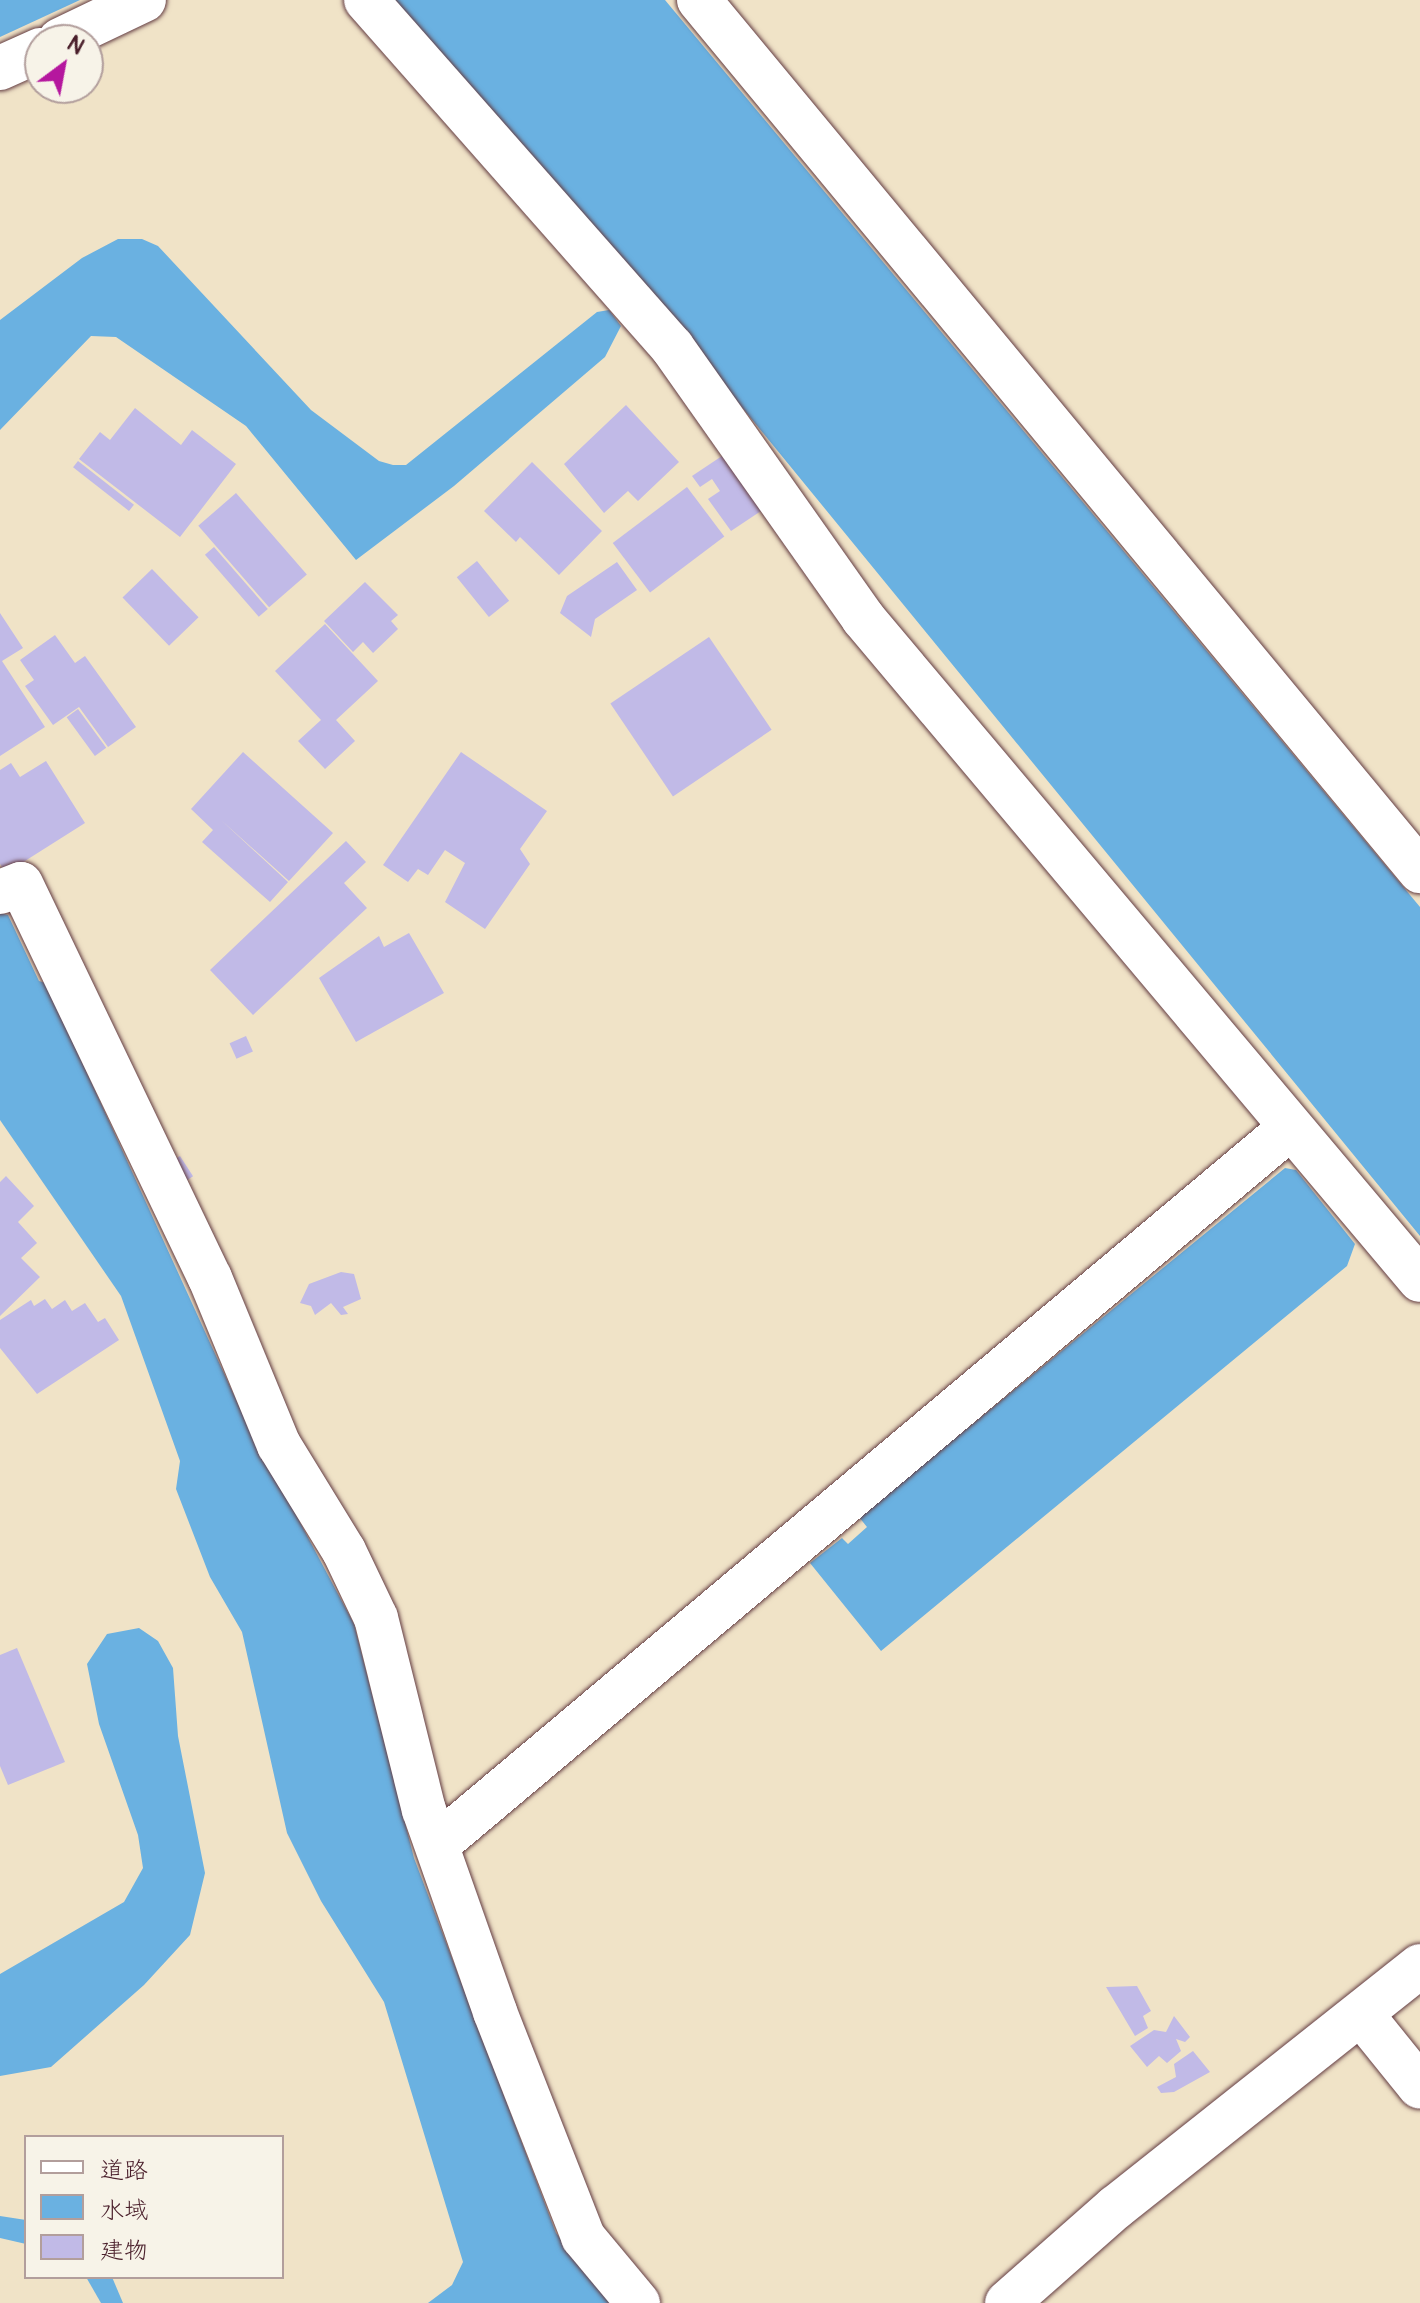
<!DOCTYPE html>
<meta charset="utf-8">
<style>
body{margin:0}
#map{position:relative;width:1420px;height:2303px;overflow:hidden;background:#f0e3c7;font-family:Pangolin,"Klee One",sans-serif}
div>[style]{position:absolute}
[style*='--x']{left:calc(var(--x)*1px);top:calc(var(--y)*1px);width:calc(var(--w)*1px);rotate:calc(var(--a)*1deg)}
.water>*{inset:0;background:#6ab1e1}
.building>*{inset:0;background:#c1bae7;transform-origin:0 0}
.roads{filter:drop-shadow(0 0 2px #633c42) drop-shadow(0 0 2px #633c42)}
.minor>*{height:44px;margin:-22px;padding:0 22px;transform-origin:22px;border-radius:22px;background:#fff}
span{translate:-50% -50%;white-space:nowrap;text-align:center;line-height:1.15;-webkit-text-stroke:7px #f7f3e8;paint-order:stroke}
.legend{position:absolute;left:24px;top:2135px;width:260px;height:144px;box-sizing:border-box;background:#f7f3e8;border:2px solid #b29e9c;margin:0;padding:10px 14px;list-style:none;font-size:24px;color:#4a1f2b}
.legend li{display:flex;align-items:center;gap:16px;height:40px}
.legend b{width:40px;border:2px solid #b29e9c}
.north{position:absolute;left:24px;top:24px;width:80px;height:80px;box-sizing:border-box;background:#f7f3e8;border:2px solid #b29e9c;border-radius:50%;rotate:32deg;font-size:22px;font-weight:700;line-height:32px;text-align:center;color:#4a1f2b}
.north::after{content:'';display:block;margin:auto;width:28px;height:36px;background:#b5179e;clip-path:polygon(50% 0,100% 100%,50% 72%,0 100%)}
</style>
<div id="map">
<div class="water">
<i style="clip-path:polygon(0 0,80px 0,0 37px)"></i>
<i style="clip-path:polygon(393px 0,665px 0,1420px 907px,1420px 1236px,646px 290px)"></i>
<i style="clip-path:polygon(118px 239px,142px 239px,158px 246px,311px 410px,379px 461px,393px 465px,406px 465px,597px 312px,609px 310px,621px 326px,605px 357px,454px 486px,356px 560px,246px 426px,116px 337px,91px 336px,0 430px,0 320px,82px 258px)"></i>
<i style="clip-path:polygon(0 913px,8px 915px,39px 981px,46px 983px,243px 1415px,354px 1624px,414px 1858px,556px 2233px,613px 2303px,428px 2303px,452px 2285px,463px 2262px,384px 2002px,321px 1901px,287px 1833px,242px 1632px,210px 1577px,176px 1489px,180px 1461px,121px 1296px,0 1120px)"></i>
<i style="clip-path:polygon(1285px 1168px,1296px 1170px,1355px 1244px,1347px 1266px,881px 1651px,810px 1563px,842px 1538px,848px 1544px,867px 1527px,859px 1517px)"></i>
<i style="clip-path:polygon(139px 1628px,158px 1641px,173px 1668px,178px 1736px,205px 1873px,190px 1935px,144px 1985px,51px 2067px,0 2076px,0 1974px,124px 1902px,143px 1868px,138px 1835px,99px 1724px,87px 1664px,107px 1634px)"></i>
<i style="clip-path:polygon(0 2216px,26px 2220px,26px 2244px,0 2238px)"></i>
<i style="clip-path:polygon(86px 2277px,112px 2277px,123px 2303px,101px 2303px)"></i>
</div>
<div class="building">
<i style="clip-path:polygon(626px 405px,679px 462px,638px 501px,628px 491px,604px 513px,564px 464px)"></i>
<i style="clip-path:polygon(135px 408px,181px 445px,192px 430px,236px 464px,180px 537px,79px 459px,100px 432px,110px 440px)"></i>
<i style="clip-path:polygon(722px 456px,761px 511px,731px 531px,708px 499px,720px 491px,712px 479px,700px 487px,692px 476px)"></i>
<i style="left:78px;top:461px;width:71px;height:8px;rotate:38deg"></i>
<i style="clip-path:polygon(532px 462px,602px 531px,559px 575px,520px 537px,516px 542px,484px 511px)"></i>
<i style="left:687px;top:487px;width:62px;height:93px;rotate:53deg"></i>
<i style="left:236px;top:493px;width:108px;height:50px;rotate:49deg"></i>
<i style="left:214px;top:547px;width:82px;height:12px;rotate:49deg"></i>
<i style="left:477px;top:561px;width:51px;height:26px;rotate:51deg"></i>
<i style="clip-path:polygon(617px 562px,637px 590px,595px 619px,591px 637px,560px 613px,567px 596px)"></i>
<i style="left:152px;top:569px;width:67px;height:41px;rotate:46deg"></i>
<i style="clip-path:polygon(365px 582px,398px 615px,391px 621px,398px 629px,373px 653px,363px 642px,353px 652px,324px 621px)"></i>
<i style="clip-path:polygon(0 613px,23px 648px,2px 661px,45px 727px,0 756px)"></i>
<i style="clip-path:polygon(325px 624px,378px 681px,336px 720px,355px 741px,325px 769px,298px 741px,321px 720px,275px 671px)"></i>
<i style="clip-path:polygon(55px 635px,75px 663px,85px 656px,136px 727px,108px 747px,79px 707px,53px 725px,25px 686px,34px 680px,20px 660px)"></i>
<i style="left:709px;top:637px;width:112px;height:119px;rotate:56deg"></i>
<i style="left:78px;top:709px;width:48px;height:14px;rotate:54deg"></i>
<i style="clip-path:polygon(243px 752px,333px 833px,289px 881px,221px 820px,288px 882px,270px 902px,202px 842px,213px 830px,191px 809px)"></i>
<i style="clip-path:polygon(461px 752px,547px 811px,520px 849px,530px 864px,485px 929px,445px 902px,465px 863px,445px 850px,428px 875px,418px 869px,408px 882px,383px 865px)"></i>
<i style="clip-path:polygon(46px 761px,85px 823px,6px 873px,0 864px,0 770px,11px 763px,20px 777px)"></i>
<i style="clip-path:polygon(346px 841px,366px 862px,344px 883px,367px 908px,253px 1015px,210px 970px)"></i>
<i style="clip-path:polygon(409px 933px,444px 993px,356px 1042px,319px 978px,379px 936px,384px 947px)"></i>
<i style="left:246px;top:1036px;width:17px;height:18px;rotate:66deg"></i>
<i style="left:180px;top:1156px;width:24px;height:19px;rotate:57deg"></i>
<i style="clip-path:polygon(6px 1176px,34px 1206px,18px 1222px,37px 1243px,21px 1258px,40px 1277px,0 1316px,0 1182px)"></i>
<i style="clip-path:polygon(341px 1272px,354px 1274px,361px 1299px,343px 1307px,348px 1314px,341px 1315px,331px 1303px,315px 1315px,311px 1306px,300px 1303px,309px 1284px)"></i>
<i style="clip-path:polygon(45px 1299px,52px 1309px,65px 1300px,72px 1311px,85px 1303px,98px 1322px,105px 1318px,119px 1340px,37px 1394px,0 1348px,0 1320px,31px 1300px,34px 1306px)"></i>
<i style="clip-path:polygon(17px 1648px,65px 1762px,8px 1785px,0 1766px,0 1655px)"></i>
<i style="clip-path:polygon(1137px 1986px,1151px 2011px,1143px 2016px,1148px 2028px,1135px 2036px,1106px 1987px)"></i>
<i style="clip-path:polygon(1174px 2016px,1190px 2037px,1185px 2042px,1176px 2039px,1181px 2051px,1167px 2063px,1159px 2056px,1147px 2067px,1130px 2046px,1154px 2030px,1166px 2032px)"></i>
<i style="clip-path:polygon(1193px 2051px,1210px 2072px,1174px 2092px,1161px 2093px,1157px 2087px,1176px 2077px,1174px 2064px)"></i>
</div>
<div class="roads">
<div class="minor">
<i style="--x:366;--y:0;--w:463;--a:48.6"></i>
<i style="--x:672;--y:347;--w:332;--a:54.8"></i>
<i style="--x:863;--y:618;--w:865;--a:49.92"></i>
<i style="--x:699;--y:0;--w:1131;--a:50.38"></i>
<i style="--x:60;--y:40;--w:93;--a:-25.5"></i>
<i style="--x:0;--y:68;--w:44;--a:-24.2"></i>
<i style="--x:0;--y:892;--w:22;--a:-21"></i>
<i style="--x:21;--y:884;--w:437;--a:64.4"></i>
<i style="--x:210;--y:1278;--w:181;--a:67.6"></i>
<i style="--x:279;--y:1445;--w:124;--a:58.5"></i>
<i style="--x:344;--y:1551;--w:74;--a:64.5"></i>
<i style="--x:376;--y:1618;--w:198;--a:76"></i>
<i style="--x:424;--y:1810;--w:214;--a:70.6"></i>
<i style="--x:495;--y:2012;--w:242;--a:68.6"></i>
<i style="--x:583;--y:2237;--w:86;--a:50.2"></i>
<i style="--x:438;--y:1844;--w:1111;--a:-40.04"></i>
<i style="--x:1362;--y:2015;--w:92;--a:51.1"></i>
<i style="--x:1007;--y:2303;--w:145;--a:-41.4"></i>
<i style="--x:1116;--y:2207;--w:388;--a:-38.4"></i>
</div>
</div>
<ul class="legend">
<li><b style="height:10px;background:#fff"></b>道路</li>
<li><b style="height:22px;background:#6ab1e1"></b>水域</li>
<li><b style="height:22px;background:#c1bae7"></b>建物</li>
</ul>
<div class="north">N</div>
</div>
